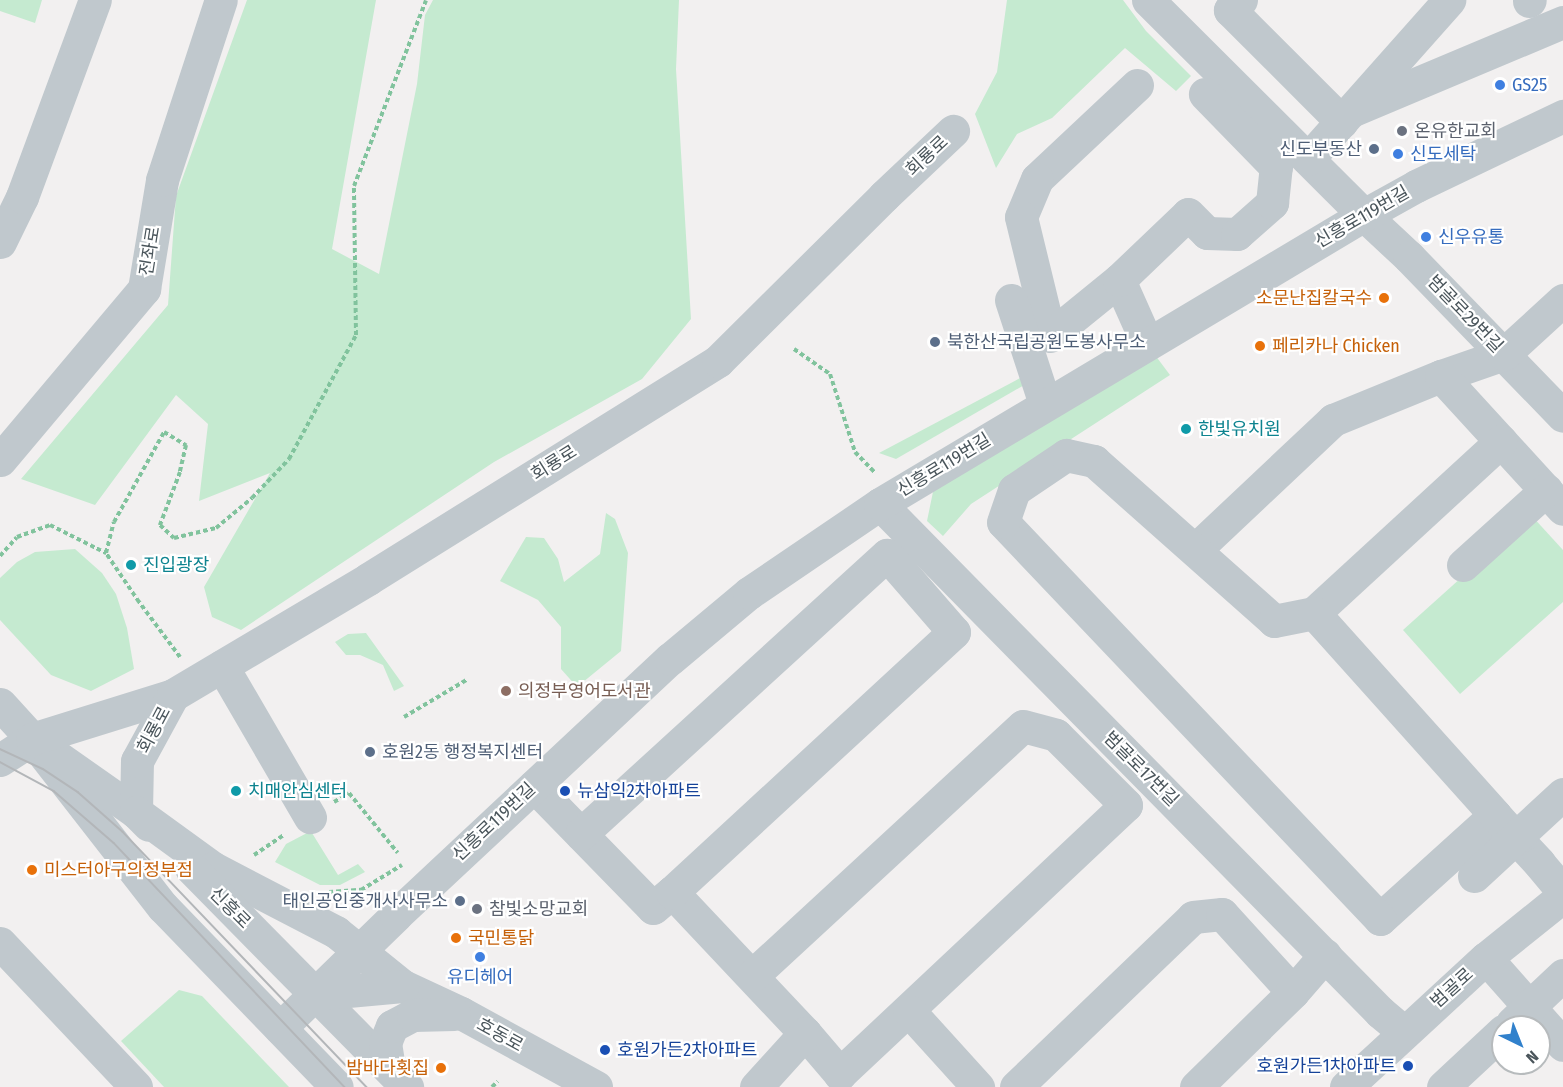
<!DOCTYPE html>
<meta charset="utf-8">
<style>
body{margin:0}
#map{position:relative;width:1563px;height:1087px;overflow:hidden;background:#f2f0f0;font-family:"Fira Sans Condensed","Noto Sans KR",sans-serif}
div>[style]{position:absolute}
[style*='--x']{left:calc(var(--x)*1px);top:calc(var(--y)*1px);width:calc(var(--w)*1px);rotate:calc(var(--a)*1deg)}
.green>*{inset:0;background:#c5ead0}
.path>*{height:4px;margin-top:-2px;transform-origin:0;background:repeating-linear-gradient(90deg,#81c39d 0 4.5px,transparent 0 7.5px)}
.minor>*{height:33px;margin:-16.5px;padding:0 16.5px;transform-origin:16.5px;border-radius:16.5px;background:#c0c8cd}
.tram>*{height:1.5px;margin:-0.75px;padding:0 0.75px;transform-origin:0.75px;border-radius:0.75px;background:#b3b6b9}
.dots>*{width:16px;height:16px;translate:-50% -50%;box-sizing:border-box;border:3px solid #fff;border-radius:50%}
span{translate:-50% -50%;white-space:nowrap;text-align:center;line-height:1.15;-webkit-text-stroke:4.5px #fff;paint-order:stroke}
.shop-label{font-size:18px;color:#366cbe}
.left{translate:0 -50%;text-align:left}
.worship-label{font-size:18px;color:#5b616d}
.service-label{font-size:18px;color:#4e5e75}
.right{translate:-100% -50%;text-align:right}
.street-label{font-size:18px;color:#4a555b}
.food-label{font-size:18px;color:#c56008}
.culture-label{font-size:18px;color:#0d838f}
.education-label{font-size:18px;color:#785e54}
.transit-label{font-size:18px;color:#164399}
.north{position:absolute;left:1491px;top:1015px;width:60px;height:60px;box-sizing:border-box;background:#fff;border:2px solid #b7bbbd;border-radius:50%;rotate:137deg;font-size:16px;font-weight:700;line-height:24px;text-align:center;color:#4a555b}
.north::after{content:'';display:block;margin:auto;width:21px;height:27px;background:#3181cc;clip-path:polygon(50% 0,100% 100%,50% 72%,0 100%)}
</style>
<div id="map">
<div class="green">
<i style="clip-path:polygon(0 0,42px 0,35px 23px,0 11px)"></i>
<i style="clip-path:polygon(247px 0,376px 0,332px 249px,379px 274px,417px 84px,425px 15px,433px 0,679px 0,676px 69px,691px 319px,642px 379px,494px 462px,241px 630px,212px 617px,204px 587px,270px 473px,199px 501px,208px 424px,176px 395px,95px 505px,21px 479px,168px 305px,176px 196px)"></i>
<i style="clip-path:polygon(1007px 0,1123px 0,1146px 31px,1191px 76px,1176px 91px,1125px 48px,1052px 118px,1017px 134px,996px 168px,975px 114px,997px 72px)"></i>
<i style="clip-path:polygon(1155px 355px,1170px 375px,971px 504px,943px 536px,927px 521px,934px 487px)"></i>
<i style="clip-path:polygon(1022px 377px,1026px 384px,896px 459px,879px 453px)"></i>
<i style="clip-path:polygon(606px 513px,615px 519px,628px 553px,621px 651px,577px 687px,561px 669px,561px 627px,538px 600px,500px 581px,526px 537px,544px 538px,558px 559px,564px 582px,600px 554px)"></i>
<i style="clip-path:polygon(1531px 515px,1563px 550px,1563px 602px,1460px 694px,1403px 630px)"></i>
<i style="clip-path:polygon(75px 549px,102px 573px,116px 594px,127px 628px,134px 669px,91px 691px,51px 675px,0 620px,0 578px,17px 562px,35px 552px)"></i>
<i style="clip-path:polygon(366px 633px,404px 686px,394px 691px,383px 665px,360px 655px,346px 655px,335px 642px,348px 634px)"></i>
<i style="clip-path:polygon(307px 833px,312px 833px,338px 875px,358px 864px,365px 872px,340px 885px,320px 885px,275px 862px,286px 844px)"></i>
<i style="clip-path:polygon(179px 990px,202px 996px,289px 1087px,164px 1087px,121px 1041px)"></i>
</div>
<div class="path">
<i style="--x:794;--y:349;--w:44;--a:34.8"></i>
<i style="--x:830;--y:374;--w:82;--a:72.2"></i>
<i style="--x:855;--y:452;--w:28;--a:46"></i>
<i style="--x:0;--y:556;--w:25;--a:-48"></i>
<i style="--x:17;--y:537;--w:35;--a:-20"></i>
<i style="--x:50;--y:525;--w:63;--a:26.6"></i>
<i style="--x:180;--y:657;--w:69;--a:-126.7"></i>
<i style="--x:139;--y:602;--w:59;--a:-124"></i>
<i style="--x:106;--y:553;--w:32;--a:-76"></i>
<i style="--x:114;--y:522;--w:103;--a:-60.9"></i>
<i style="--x:164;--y:432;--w:26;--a:31"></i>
<i style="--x:186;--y:445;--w:28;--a:103"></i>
<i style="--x:180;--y:472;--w:57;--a:110.7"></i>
<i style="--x:160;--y:525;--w:19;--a:43"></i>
<i style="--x:174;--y:538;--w:43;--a:-13.4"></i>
<i style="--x:216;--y:528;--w:47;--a:-39.8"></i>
<i style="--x:252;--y:498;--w:54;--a:-46.5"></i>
<i style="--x:289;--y:459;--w:141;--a:-61.6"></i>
<i style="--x:356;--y:335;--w:149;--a:-90.8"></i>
<i style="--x:354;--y:186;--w:199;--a:-68.8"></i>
<i style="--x:404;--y:717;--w:74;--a:-30.7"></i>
<i style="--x:334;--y:802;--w:17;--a:-31"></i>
<i style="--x:349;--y:793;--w:77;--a:50.8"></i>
<i style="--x:254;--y:855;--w:37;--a:-34"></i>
<i style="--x:329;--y:892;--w:32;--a:-4"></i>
<i style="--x:361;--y:890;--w:48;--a:-31.4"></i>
<i style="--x:492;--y:1087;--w:8;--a:-45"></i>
</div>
<div class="minor">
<i style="--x:1148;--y:0;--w:305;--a:44.9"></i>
<i style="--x:1364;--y:215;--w:62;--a:43"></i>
<i style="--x:1409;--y:257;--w:221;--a:45.9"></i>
<i style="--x:1241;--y:0;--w:15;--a:138"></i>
<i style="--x:1230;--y:10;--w:158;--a:45"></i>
<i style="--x:1529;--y:1;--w:1;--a:-45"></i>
<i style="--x:1137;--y:85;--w:137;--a:136.8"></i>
<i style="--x:1037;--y:179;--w:41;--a:112.8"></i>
<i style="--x:1021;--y:217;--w:122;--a:76.3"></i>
<i style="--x:1050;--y:336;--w:89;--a:-39.1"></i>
<i style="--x:1119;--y:280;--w:69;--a:66"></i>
<i style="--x:1351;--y:111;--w:230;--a:-22.8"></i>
<i style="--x:1308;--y:159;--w:213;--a:-48.4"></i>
<i style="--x:0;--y:242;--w:50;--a:-63.9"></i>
<i style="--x:22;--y:197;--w:210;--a:-69.7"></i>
<i style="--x:1119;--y:280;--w:95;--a:-43.7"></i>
<i style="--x:1188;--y:214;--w:27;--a:45"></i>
<i style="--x:1207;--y:233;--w:30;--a:2"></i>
<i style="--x:1237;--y:234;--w:47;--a:-41.5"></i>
<i style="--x:1272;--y:203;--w:36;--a:-84"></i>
<i style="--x:1276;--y:167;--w:102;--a:-134.2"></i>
<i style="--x:1011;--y:300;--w:109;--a:71.9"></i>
<i style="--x:1441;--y:376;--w:67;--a:-19.2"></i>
<i style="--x:1504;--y:354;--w:80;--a:-42.5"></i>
<i style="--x:0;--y:460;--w:224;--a:-49.9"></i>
<i style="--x:144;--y:289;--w:110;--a:-80.6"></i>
<i style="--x:162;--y:180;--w:189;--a:-71.9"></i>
<i style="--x:880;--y:504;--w:713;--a:45.45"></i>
<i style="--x:1380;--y:1012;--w:31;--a:40"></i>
<i style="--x:1195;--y:550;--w:190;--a:-43.3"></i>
<i style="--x:1333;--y:420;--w:117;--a:-22.2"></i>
<i style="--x:1441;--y:376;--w:180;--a:47.5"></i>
<i style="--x:1463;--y:565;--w:112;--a:-42.1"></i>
<i style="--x:1314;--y:613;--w:254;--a:-42.6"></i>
<i style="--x:222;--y:666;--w:175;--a:59.8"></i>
<i style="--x:0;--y:704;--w:47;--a:47.6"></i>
<i style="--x:32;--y:739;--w:213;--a:52.1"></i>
<i style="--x:163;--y:907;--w:250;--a:46"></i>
<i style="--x:32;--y:739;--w:127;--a:35.1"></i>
<i style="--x:136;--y:812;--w:18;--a:45"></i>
<i style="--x:0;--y:760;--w:38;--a:-33"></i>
<i style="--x:32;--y:739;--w:148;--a:-17.3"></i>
<i style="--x:534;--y:786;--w:170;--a:45.7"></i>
<i style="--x:653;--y:908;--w:25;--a:-40"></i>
<i style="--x:672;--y:892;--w:194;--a:46.7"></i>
<i style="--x:136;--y:812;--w:51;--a:-88.9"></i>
<i style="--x:137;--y:761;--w:75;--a:-61.4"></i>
<i style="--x:173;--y:695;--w:227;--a:-30.7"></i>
<i style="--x:368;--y:579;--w:412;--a:-31.9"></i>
<i style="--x:718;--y:361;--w:234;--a:-44.8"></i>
<i style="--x:884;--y:196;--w:95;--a:-43.3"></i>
<i style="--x:136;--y:812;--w:95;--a:36"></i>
<i style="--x:213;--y:868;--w:139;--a:27.5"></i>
<i style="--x:336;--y:932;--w:86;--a:38.9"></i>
<i style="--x:403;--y:986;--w:64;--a:25"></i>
<i style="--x:461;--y:1013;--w:154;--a:28.7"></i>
<i style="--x:1495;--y:815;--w:155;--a:137.9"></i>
<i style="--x:1380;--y:919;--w:547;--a:-133.52"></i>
<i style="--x:1003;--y:522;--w:34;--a:-71"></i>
<i style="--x:1014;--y:490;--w:63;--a:-33.9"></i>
<i style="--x:1066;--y:455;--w:29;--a:12"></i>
<i style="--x:1094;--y:461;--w:241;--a:41.6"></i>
<i style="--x:1274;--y:621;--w:41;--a:-11.3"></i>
<i style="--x:1314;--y:613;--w:271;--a:48.1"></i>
<i style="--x:1495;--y:815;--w:31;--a:48"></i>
<i style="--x:1516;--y:838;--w:34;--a:47"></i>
<i style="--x:1539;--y:863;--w:38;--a:50"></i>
<i style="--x:581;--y:834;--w:414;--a:-42.4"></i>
<i style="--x:887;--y:555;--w:102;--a:49"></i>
<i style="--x:954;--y:632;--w:384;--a:137.3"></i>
<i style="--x:191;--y:868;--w:308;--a:45.4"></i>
<i style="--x:1474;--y:876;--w:121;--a:-42.7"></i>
<i style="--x:0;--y:943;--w:198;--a:46.6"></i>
<i style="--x:1486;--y:958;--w:116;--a:48.5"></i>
<i style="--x:753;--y:975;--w:367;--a:-42.7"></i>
<i style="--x:1023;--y:726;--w:34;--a:15"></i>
<i style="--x:1056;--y:735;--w:99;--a:45"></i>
<i style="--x:1126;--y:805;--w:393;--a:136.8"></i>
<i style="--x:840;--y:1074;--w:54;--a:-130.5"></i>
<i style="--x:805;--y:1033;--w:73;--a:132.2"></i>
<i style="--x:315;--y:994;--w:88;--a:-5.2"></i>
<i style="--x:909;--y:1011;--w:103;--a:47.8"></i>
<i style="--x:1512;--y:1023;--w:70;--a:-43.3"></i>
<i style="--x:280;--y:1028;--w:162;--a:-44.2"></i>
<i style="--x:396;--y:915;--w:375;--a:-43.1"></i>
<i style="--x:670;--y:659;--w:103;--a:-39.9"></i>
<i style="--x:749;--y:593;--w:158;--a:-34.2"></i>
<i style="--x:880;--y:504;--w:564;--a:-30.84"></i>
<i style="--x:1364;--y:215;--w:60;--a:-29.1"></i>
<i style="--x:1416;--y:186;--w:163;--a:-25.5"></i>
<i style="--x:389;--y:1068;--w:25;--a:-99"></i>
<i style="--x:385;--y:1043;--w:18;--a:-68"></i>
<i style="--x:392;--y:1026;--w:24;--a:-28"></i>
<i style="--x:413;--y:1015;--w:41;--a:-1.4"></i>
<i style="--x:1016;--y:1087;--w:245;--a:-43.8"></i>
<i style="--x:1193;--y:917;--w:29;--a:-6"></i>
<i style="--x:1222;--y:914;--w:105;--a:47.7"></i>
<i style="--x:1293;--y:992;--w:49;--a:-49.1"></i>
<i style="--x:1196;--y:1087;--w:136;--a:-44.4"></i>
<i style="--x:1346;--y:1087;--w:190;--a:-42.7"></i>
<i style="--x:1486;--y:958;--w:99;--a:-38.8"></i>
<i style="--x:1443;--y:1087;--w:82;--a:-43"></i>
</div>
<div class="tram">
<i style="--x:0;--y:749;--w:47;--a:24.9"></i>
<i style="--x:43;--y:769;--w:42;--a:33.3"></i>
<i style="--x:78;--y:792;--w:60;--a:41.6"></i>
<i style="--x:123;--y:832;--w:353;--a:46.3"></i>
<i style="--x:0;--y:762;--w:61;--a:28.2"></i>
<i style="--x:54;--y:791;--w:79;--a:40.9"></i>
<i style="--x:114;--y:843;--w:336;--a:46.6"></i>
</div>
<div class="dots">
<i style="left:1500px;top:85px;background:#3f7fe0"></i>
<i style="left:1402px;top:131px;background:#6b7280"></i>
<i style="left:1374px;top:149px;background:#5c6f8a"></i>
<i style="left:1398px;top:154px;background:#3f7fe0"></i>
<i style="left:1426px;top:237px;background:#3f7fe0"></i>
<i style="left:1384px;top:298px;background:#e8710a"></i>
<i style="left:935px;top:342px;background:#5c6f8a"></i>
<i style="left:1260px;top:346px;background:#e8710a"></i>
<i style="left:1186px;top:429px;background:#0f9aa8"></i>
<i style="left:131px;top:565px;background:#0f9aa8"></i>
<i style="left:506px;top:691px;background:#8d6e63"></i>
<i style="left:370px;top:752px;background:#5c6f8a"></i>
<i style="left:236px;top:791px;background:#0f9aa8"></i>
<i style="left:565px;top:791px;background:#1a4fb4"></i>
<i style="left:32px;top:870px;background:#e8710a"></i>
<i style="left:460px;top:901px;background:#5c6f8a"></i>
<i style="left:477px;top:909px;background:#6b7280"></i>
<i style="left:456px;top:938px;background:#e8710a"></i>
<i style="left:480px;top:957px;background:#3f7fe0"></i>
<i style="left:605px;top:1050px;background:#1a4fb4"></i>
<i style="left:1408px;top:1066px;background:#1a4fb4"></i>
<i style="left:441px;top:1068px;background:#e8710a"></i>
</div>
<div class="shop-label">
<span class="left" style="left:1512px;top:85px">GS25</span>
<span class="left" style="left:1410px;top:154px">신도세탁</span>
<span class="left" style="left:1438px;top:237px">신우유통</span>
<span style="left:480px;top:977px">유디헤어</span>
</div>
<div class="worship-label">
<span class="left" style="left:1414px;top:131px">온유한교회</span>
<span class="left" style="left:489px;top:909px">참빛소망교회</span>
</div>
<div class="service-label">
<span class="right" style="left:1362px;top:149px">신도부동산</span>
<span class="left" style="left:947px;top:342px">북한산국립공원도봉사무소</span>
<span class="left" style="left:382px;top:752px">호원2동 행정복지센터</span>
<span class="right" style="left:448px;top:901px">태인공인중개사사무소</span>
</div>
<div class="street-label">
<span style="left:927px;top:156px;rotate:-43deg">회룡로</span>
<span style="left:1362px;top:217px;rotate:-30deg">신흥로119번길</span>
<span style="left:150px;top:251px;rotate:-81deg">전좌로</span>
<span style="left:1465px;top:314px;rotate:46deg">범골로29번길</span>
<span style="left:554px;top:463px;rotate:-32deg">회룡로</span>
<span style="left:944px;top:465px;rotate:-31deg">신흥로119번길</span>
<span style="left:154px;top:730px;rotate:-62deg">회룡로</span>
<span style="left:1141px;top:769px;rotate:45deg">범골로17번길</span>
<span style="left:494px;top:822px;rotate:-43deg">신흥로119번길</span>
<span style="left:230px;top:908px;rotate:45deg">신흥로</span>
<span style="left:1452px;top:988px;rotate:-42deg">범골로</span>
<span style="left:500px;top:1035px;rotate:29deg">호동로</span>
</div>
<div class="food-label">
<span class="right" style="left:1372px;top:298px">소문난집칼국수</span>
<span class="left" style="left:1272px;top:346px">페리카나 Chicken</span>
<span class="left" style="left:44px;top:870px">미스터아구의정부점</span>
<span class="left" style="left:468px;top:938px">국민통닭</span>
<span class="right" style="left:429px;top:1068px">밤바다횟집</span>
</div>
<div class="culture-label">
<span class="left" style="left:1198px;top:429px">한빛유치원</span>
<span class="left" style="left:143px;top:565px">진입광장</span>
<span class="left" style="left:248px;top:791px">치매안심센터</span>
</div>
<div class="education-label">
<span class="left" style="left:518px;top:691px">의정부영어도서관</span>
</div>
<div class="transit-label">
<span class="left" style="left:577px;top:791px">뉴삼익2차아파트</span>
<span class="left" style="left:617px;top:1050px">호원가든2차아파트</span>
<span class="right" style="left:1396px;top:1066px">호원가든1차아파트</span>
</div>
<div class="north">N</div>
</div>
